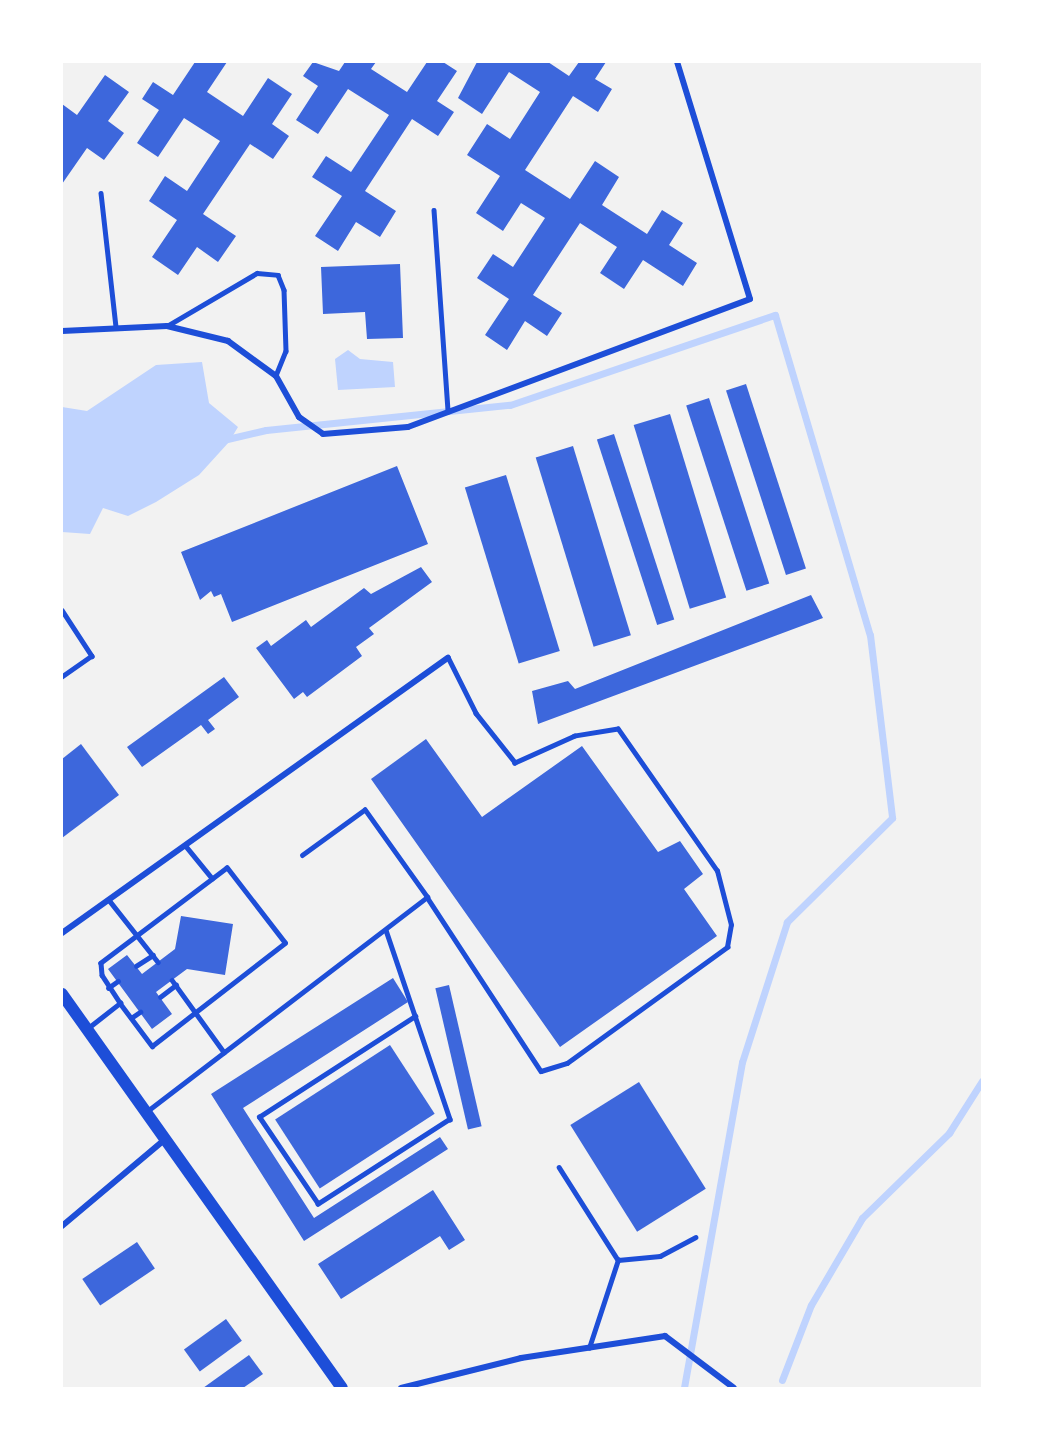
<!DOCTYPE html>
<style>
body{margin:0}
#map{position:relative;width:1044px;height:1450px;overflow:hidden;background:#f2f2f2;font-family:Karla,sans-serif}
div>[style]{position:absolute}
[style*='--x']{left:calc(var(--x)*1px);top:calc(var(--y)*1px);width:calc(var(--w)*1px);rotate:calc(var(--a)*1deg)}
.water>*{inset:0;background:#bfd3fe}
.stream>*{height:7px;margin:-3.5px;padding:0 3.5px;transform-origin:3.5px;border-radius:3.5px;background:#bfd3fe}
.building>*{inset:0;background:#3d67dc;transform-origin:0 0}
.service>*{height:4.5px;margin:-2.25px;padding:0 2.25px;transform-origin:2.25px;border-radius:2.25px;background:#1d4ed8}
.minor>*{height:6px;margin:-3px;padding:0 3px;transform-origin:3px;border-radius:3px;background:#1d4ed8}
.secondary>*{height:12px;margin:-6px;padding:0 6px;transform-origin:6px;border-radius:6px;background:#1d4ed8}
span{translate:-50% -50%;white-space:nowrap;text-align:center;line-height:1.15;-webkit-text-stroke:5px #fff;paint-order:stroke}
.frame{position:absolute;inset:0;border:63px solid #fff;pointer-events:none}
</style>
<div id="map">
<div class="water">
<i style="clip-path:polygon(348px 350px,360px 359px,393px 362px,395px 387px,338px 390px,335px 359px)"></i>
<i style="clip-path:polygon(202px 362px,209px 403px,238px 427px,229px 442px,199px 475px,156px 502px,128px 516px,103px 508px,90px 534px,62px 532px,62px 407px,87px 411px,156px 365px)"></i>
</div>
<div class="stream">
<i style="--x:223;--y:440;--w:44;--a:-13.1"></i>
<i style="--x:266;--y:430;--w:245;--a:-5.9"></i>
<i style="--x:510;--y:405;--w:280;--a:-18.8"></i>
<i style="--x:775;--y:315;--w:334;--a:73.5"></i>
<i style="--x:870;--y:635;--w:184;--a:83.1"></i>
<i style="--x:892;--y:818;--w:148;--a:135.3"></i>
<i style="--x:787;--y:922;--w:147;--a:107.8"></i>
<i style="--x:742;--y:1062;--w:331;--a:100.1"></i>
<i style="--x:782;--y:1380;--w:80;--a:-68.9"></i>
<i style="--x:811;--y:1305;--w:101;--a:-59.6"></i>
<i style="--x:862;--y:1218;--w:122;--a:-44.3"></i>
<i style="--x:949;--y:1133;--w:62;--a:-57.6"></i>
</div>
<div class="building">
<i style="clip-path:polygon(195px 62px,227px 62px,207px 92px,243px 116px,268px 78px,292px 94px,272px 124px,289px 136px,273px 159px,250px 144px,203px 214px,236px 236px,218px 262px,197px 247px,178px 275px,152px 257px,177px 220px,149px 201px,165px 176px,187px 191px,220px 141px,184px 118px,158px 157px,137px 143px,159px 110px,142px 99px,153px 82px,173px 95px)"></i>
<i style="clip-path:polygon(313px 62px,339px 71px,345px 62px,376px 62px,371px 69px,407px 92px,427px 62px,443px 62px,457px 71px,437px 101px,454px 112px,438px 136px,412px 119px,365px 191px,396px 211px,380px 237px,356px 222px,338px 251px,315px 236px,342px 196px,312px 177px,326px 156px,351px 172px,389px 115px,348px 89px,318px 134px,296px 120px,318px 86px,303px 76px)"></i>
<i style="clip-path:polygon(477px 62px,548px 62px,569px 76px,579px 62px,606px 62px,595px 79px,612px 89px,598px 112px,573px 96px,525px 170px,570px 199px,595px 161px,619px 177px,602px 205px,647px 234px,662px 210px,683px 223px,669px 245px,697px 263px,683px 286px,643px 260px,624px 289px,600px 273px,617px 247px,580px 223px,533px 295px,562px 313px,547px 336px,525px 321px,507px 350px,485px 335px,509px 299px,477px 278px,493px 254px,513px 267px,545px 218px,521px 203px,503px 231px,476px 213px,500px 176px,467px 155px,487px 124px,510px 139px,540px 92px,509px 72px,482px 114px,458px 98px)"></i>
<i style="clip-path:polygon(105px 75px,129px 92px,108px 121px,124px 133px,104px 160px,87px 148px,62px 184px,62px 104px,77px 115px)"></i>
<i style="clip-path:polygon(400px 264px,403px 338px,367px 339px,365px 312px,323px 314px,321px 267px)"></i>
<i style="left:746px;top:384px;width:194px;height:21px;rotate:72deg"></i>
<i style="left:709px;top:398px;width:195px;height:24px;rotate:72deg"></i>
<i style="left:670px;top:414px;width:192px;height:38px;rotate:73deg"></i>
<i style="left:614px;top:434px;width:195px;height:18px;rotate:72deg"></i>
<i style="left:573px;top:446px;width:198px;height:39px;rotate:73deg"></i>
<i style="clip-path:polygon(397px 466px,428px 544px,232px 622px,221px 594px,214px 597px,211px 591px,200px 600px,181px 552px)"></i>
<i style="left:506px;top:475px;width:184px;height:43px;rotate:73deg"></i>
<i style="clip-path:polygon(421px 567px,432px 582px,369px 628px,374px 634px,356px 647px,362px 656px,307px 697px,303px 692px,294px 699px,256px 648px,267px 640px,271px 646px,306px 620px,311px 627px,364px 588px,371px 594px)"></i>
<i style="clip-path:polygon(811px 595px,823px 618px,538px 724px,532px 691px,568px 681px,575px 689px)"></i>
<i style="clip-path:polygon(224px 677px,239px 697px,208px 720px,215px 729px,208px 734px,201px 725px,142px 767px,127px 747px)"></i>
<i style="clip-path:polygon(426px 739px,482px 817px,582px 746px,658px 852px,680px 841px,703px 874px,684px 889px,717px 936px,560px 1047px,371px 779px)"></i>
<i style="clip-path:polygon(81px 744px,119px 795px,62px 838px,62px 759px)"></i>
<i style="clip-path:polygon(181px 916px,233px 924px,225px 975px,187px 969px,156px 992px,172px 1014px,152px 1029px,108px 969px,127px 955px,142px 974px,175px 949px)"></i>
<i style="clip-path:polygon(393px 978px,408px 1002px,243px 1108px,314px 1218px,440px 1137px,448px 1149px,304px 1241px,211px 1094px)"></i>
<i style="left:449px;top:985px;width:145px;height:14px;rotate:77deg"></i>
<i style="left:390px;top:1045px;width:82px;height:137px;rotate:57deg"></i>
<i style="left:639px;top:1082px;width:126px;height:81px;rotate:58deg"></i>
<i style="clip-path:polygon(433px 1190px,465px 1240px,449px 1250px,440px 1236px,341px 1299px,318px 1264px)"></i>
<i style="left:137px;top:1242px;width:32px;height:66px;rotate:56deg"></i>
<i style="left:226px;top:1319px;width:27px;height:52px;rotate:54deg"></i>
<i style="clip-path:polygon(249px 1355px,263px 1374px,243px 1388px,203px 1388px)"></i>
</div>
<div class="service">
<i style="--x:101;--y:193;--w:135;--a:83.6"></i>
<i style="--x:434;--y:210;--w:202;--a:86"></i>
<i style="--x:167;--y:326;--w:104;--a:-30.5"></i>
<i style="--x:257;--y:273;--w:21;--a:5"></i>
<i style="--x:278;--y:275;--w:16;--a:68"></i>
<i style="--x:284;--y:290;--w:61;--a:88.1"></i>
<i style="--x:286;--y:351;--w:27;--a:112"></i>
<i style="--x:62;--y:610;--w:55;--a:56.9"></i>
<i style="--x:92;--y:656;--w:37;--a:145"></i>
<i style="--x:185;--y:845;--w:43;--a:50.7"></i>
<i style="--x:427;--y:897;--w:208;--a:56.8"></i>
<i style="--x:541;--y:1071;--w:27;--a:-17"></i>
<i style="--x:567;--y:1063;--w:198;--a:-35.9"></i>
<i style="--x:727;--y:947;--w:22;--a:-80"></i>
<i style="--x:731;--y:925;--w:56;--a:-104.5"></i>
<i style="--x:717;--y:871;--w:173;--a:-124.9"></i>
<i style="--x:618;--y:729;--w:44;--a:170.8"></i>
<i style="--x:575;--y:736;--w:66;--a:155.8"></i>
<i style="--x:515;--y:763;--w:63;--a:-128.5"></i>
<i style="--x:476;--y:714;--w:63;--a:-116.6"></i>
<i style="--x:109;--y:900;--w:79;--a:51.7"></i>
<i style="--x:386;--y:930;--w:200;--a:71.3"></i>
<i style="--x:450;--y:1119;--w:157;--a:147.2"></i>
<i style="--x:318;--y:1204;--w:105;--a:-124.1"></i>
<i style="--x:259;--y:1117;--w:186;--a:-32.9"></i>
<i style="--x:136;--y:966;--w:20;--a:-33"></i>
<i style="--x:172;--y:980;--w:89;--a:54.2"></i>
<i style="--x:108;--y:988;--w:12;--a:-35"></i>
<i style="--x:160;--y:997;--w:20;--a:-37"></i>
<i style="--x:131;--y:1018;--w:11;--a:-34"></i>
<i style="--x:88;--y:1028;--w:41;--a:-38"></i>
<i style="--x:120;--y:1003;--w:54;--a:53.3"></i>
<i style="--x:152;--y:1046;--w:168;--a:-37.8"></i>
<i style="--x:285;--y:943;--w:95;--a:-127.7"></i>
<i style="--x:227;--y:868;--w:158;--a:143"></i>
<i style="--x:101;--y:963;--w:12;--a:85"></i>
<i style="--x:102;--y:975;--w:33;--a:57"></i>
<i style="--x:146;--y:1112;--w:354;--a:-37.4"></i>
<i style="--x:427;--y:897;--w:107;--a:-125.5"></i>
<i style="--x:365;--y:810;--w:77;--a:144"></i>
<i style="--x:559;--y:1167;--w:110;--a:57.6"></i>
<i style="--x:589;--y:1348;--w:93;--a:-71.8"></i>
<i style="--x:618;--y:1260;--w:42;--a:-5.4"></i>
<i style="--x:660;--y:1256;--w:40;--a:-28"></i>
</div>
<div class="minor">
<i style="--x:62;--y:331;--w:105;--a:-2.7"></i>
<i style="--x:167;--y:326;--w:63;--a:13.8"></i>
<i style="--x:228;--y:341;--w:59;--a:36.1"></i>
<i style="--x:276;--y:376;--w:47;--a:60.7"></i>
<i style="--x:299;--y:417;--w:29;--a:35"></i>
<i style="--x:323;--y:434;--w:85;--a:-4.7"></i>
<i style="--x:408;--y:427;--w:365;--a:-20.5"></i>
<i style="--x:750;--y:299;--w:248;--a:-107.1"></i>
<i style="--x:62;--y:933;--w:474;--a:-35.5"></i>
<i style="--x:62;--y:1226;--w:133;--a:-40.1"></i>
<i style="--x:401;--y:1388;--w:124;--a:-14"></i>
<i style="--x:521;--y:1358;--w:146;--a:-8.7"></i>
<i style="--x:665;--y:1336;--w:86;--a:37"></i>
</div>
<div class="secondary">
<i style="--x:62;--y:994;--w:483;--a:54.6"></i>
</div>
<div class="frame"></div>
</div>
